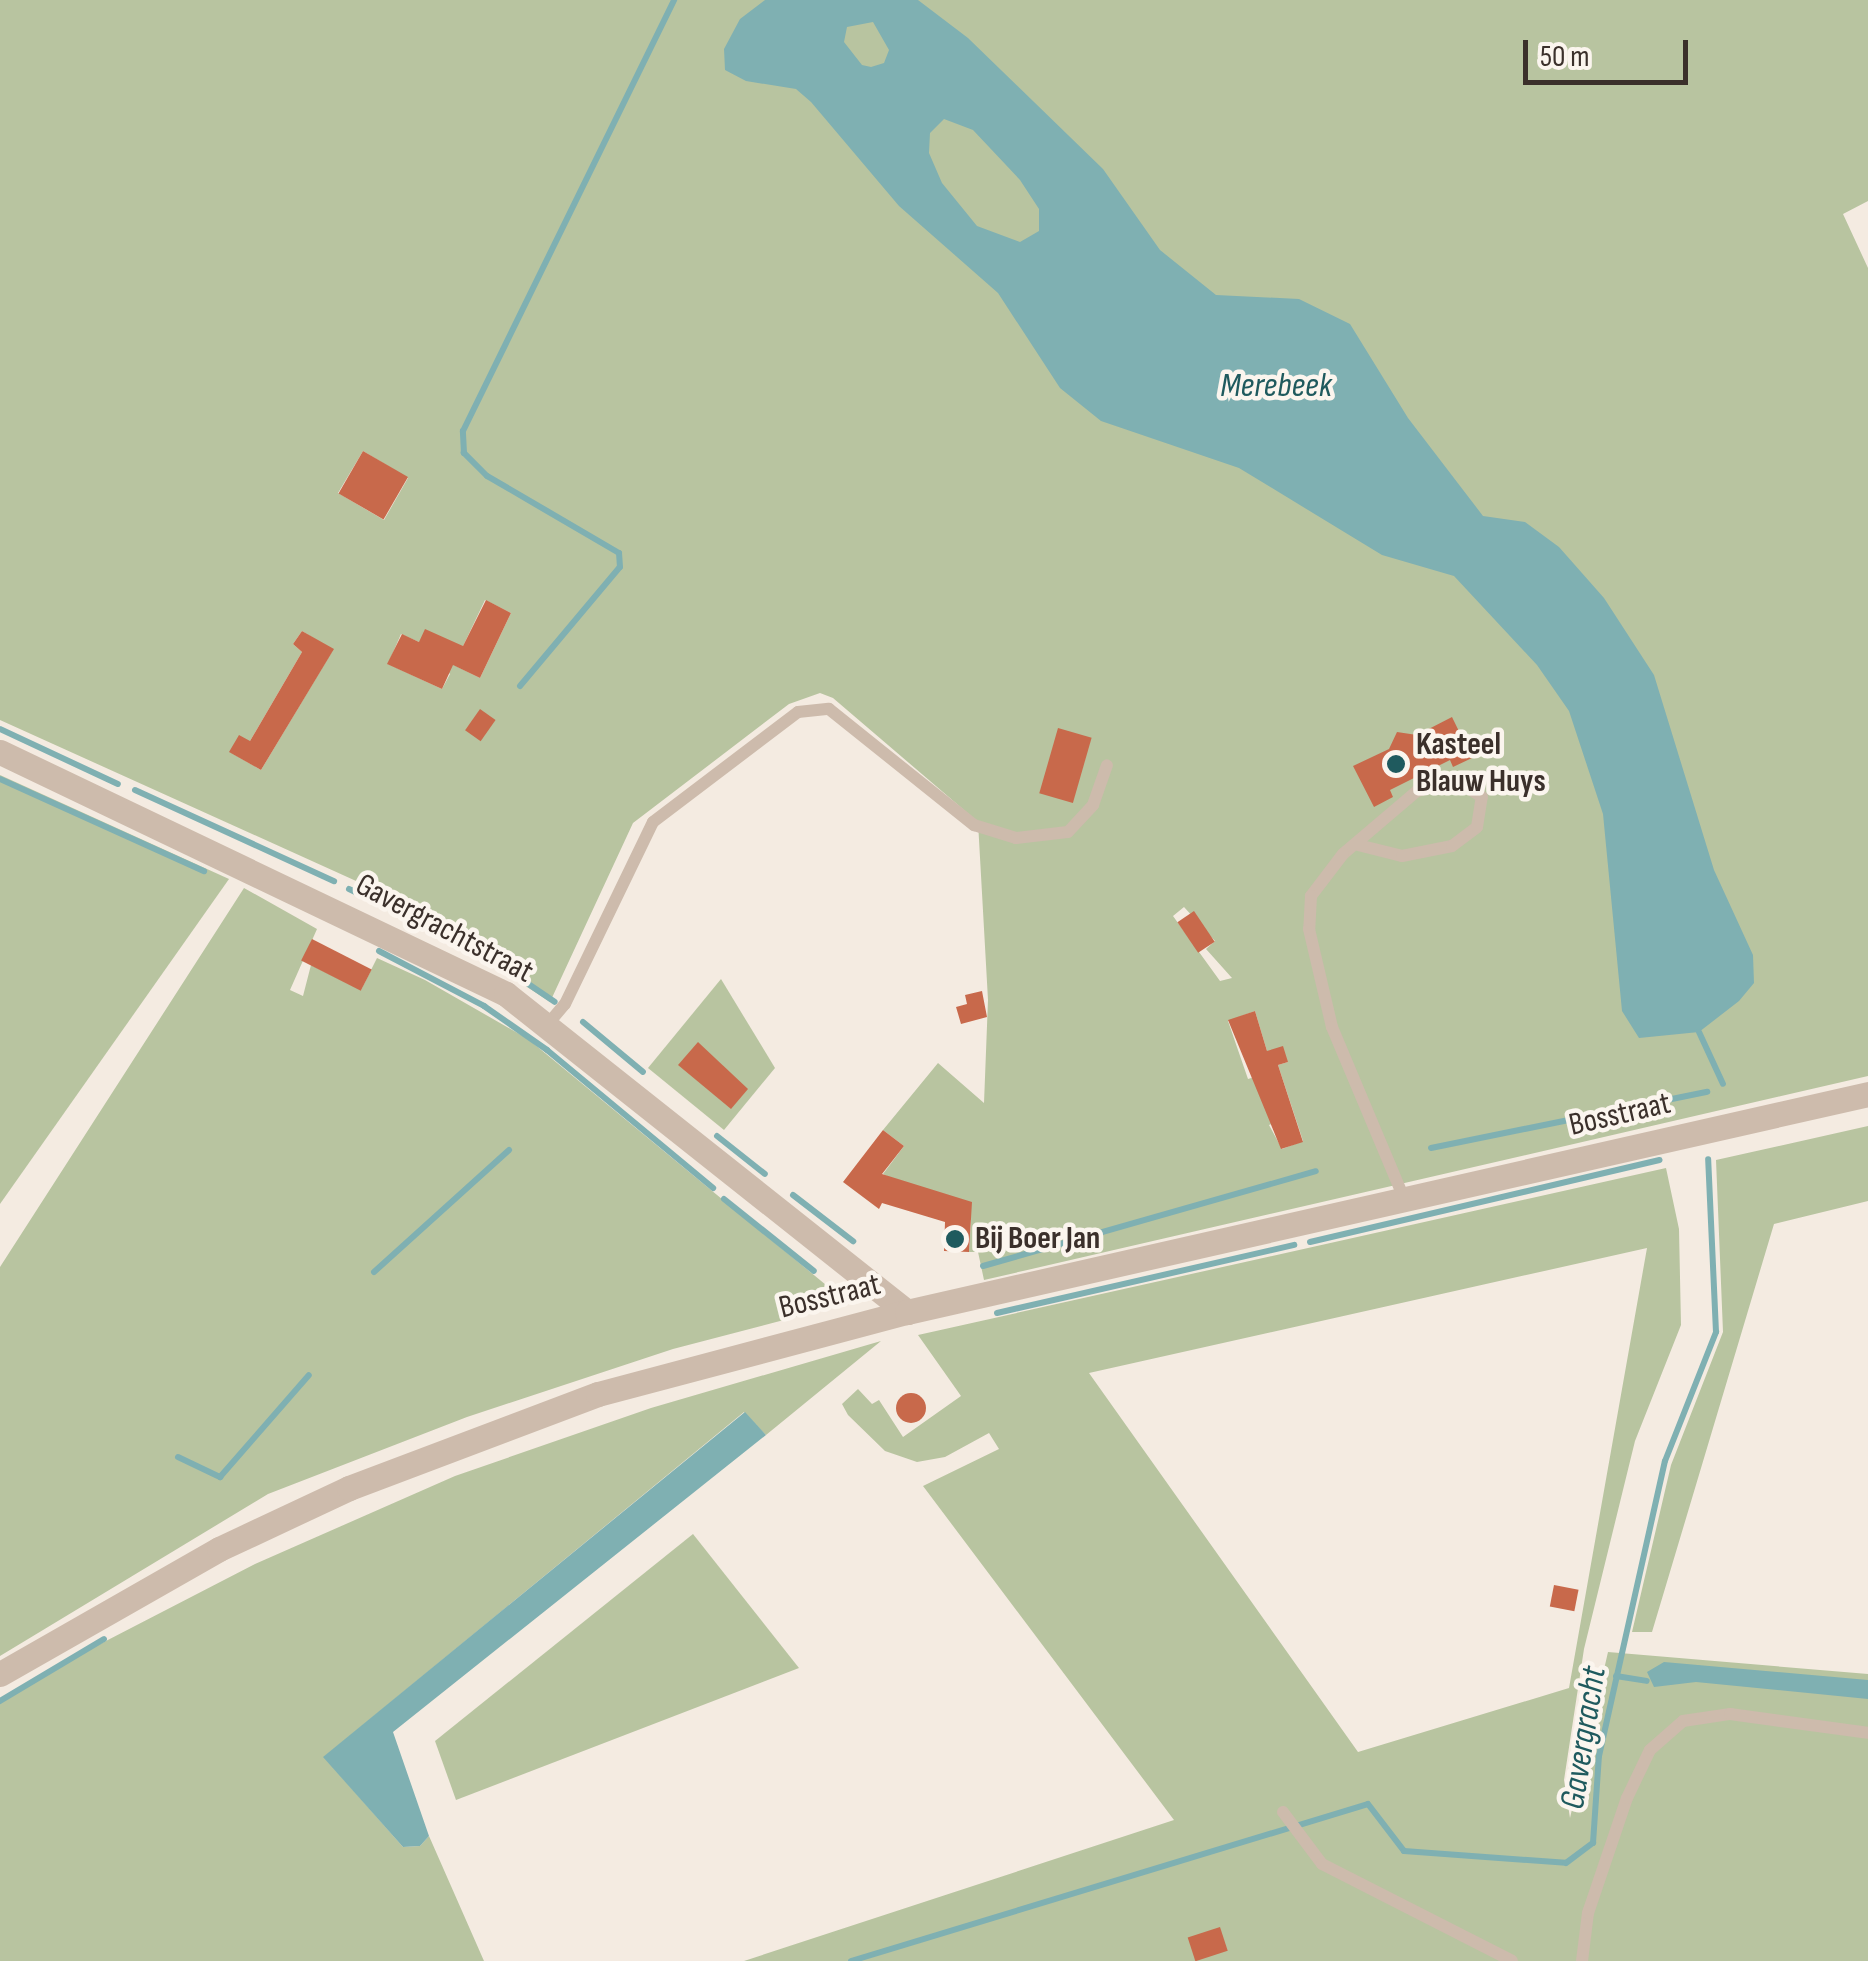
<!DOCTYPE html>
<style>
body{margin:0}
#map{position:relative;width:1868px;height:1961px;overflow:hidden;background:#f4ebe1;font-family:"Sofia Sans Condensed",sans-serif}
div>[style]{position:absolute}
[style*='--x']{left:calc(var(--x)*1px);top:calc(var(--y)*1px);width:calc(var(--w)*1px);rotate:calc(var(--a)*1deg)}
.green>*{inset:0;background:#b8c4a0}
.water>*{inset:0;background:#7fb0b2}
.stream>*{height:6px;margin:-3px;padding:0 3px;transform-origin:3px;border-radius:3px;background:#7fb0b2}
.building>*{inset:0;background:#c8694b;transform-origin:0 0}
.round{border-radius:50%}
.service>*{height:12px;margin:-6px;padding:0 6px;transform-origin:6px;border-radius:6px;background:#cdbbac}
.tertiary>*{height:25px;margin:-12.5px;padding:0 12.5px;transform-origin:12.5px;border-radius:12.5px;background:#cdbbac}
.dots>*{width:28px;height:28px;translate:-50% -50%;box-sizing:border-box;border:5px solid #fbf5ee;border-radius:50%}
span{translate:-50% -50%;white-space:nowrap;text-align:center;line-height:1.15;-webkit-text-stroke:9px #fbf5ee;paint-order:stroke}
.poi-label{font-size:32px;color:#3b302b;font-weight:700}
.left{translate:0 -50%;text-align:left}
.street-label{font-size:32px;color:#3b302b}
.water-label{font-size:35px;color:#1f5a5e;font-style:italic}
.scale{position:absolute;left:1523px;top:40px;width:165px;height:45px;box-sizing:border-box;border:5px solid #3b302b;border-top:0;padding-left:12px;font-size:30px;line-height:35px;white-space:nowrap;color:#3b302b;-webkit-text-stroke:8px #fbf5ee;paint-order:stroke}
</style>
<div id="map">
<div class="green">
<i style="clip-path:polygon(evenodd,0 0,1868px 0,1868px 201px,1843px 214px,1868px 268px,1868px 1076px,984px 1280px,978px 1252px,969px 1252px,971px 1220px,883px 1174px,904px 1146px,883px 1130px,938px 1063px,984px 1103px,988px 1000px,978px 822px,833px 698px,820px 693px,789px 704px,633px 823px,550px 1002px,387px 895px,0 720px,0 0,363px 451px,408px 478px,384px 520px,338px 493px,363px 451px,0 0,485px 600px,511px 613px,480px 678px,454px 665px,485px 600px,0 0,302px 631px,333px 650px,261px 770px,230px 752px,250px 741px,302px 652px,293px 644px,302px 631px,0 0,401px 634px,419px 642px,450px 674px,442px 689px,388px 664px,401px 634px,0 0,1184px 907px,1215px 941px,1206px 949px,1232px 978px,1220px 981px,1173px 916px,1184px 907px,0 0,1255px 1011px,1267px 1051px,1288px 1062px,1278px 1065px,1303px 1141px,1282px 1149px,1269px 1125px,1279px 1121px,1264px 1074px,1248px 1079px,1228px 1021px,1255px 1011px)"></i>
<i style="clip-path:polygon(0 775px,229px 879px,0 1204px)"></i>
<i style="clip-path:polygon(244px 888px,317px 929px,290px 990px,303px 996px,311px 965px,361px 990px,377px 958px,425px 980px,528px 1039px,826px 1285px,799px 1316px,673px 1349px,467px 1417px,268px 1494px,0 1656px,0 1267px)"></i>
<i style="clip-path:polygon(721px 979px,775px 1068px,724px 1130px,648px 1068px)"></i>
<i style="clip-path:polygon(1868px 1126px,1868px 1201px,1774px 1224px,1652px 1632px,1632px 1632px,1671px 1465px,1723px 1332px,1716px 1160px)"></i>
<i style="clip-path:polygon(evenodd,1666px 1168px,1679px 1229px,1681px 1325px,1635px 1441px,1584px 1649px,1564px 1780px,1570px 1818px,1608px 1652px,1868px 1674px,1868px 1961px,744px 1961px,1174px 1820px,923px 1486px,999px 1449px,989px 1433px,945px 1457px,917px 1462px,885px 1451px,848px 1415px,842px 1404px,858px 1389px,872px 1404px,879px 1400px,903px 1437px,961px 1396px,918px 1335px,1666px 1168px,1647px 1248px,1569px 1688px,1358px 1752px,1089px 1373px,1647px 1248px)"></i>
<i style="clip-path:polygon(881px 1341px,766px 1435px,744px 1412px,324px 1757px,403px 1847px,420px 1846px,429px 1836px,484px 1961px,0 1961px,0 1703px,42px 1674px,255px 1564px,455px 1476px,651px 1408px)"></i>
<i style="clip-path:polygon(693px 1534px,799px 1668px,456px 1800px,435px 1741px)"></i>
</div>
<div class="water">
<i style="clip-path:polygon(evenodd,765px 0,918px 0,968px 38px,1103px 169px,1160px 250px,1216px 295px,1299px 299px,1350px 324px,1408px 418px,1483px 516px,1525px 522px,1559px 547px,1604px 598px,1654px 675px,1714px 870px,1753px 955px,1754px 983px,1739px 1001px,1699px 1032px,1639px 1038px,1622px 1011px,1603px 814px,1569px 711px,1537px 665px,1454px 576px,1382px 555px,1239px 468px,1101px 421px,1060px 388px,998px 293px,899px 206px,811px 102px,796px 89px,746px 81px,725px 70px,724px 49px,740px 19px,765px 0,873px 22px,889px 50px,884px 63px,871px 67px,862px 65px,844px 42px,847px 27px,873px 22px,765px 0,944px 119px,973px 130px,1020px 180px,1039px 209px,1039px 231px,1020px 242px,977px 226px,942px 183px,929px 153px,930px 133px,944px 119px)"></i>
<i style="clip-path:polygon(745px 1412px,766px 1435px,393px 1732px,429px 1836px,420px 1846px,403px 1847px,323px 1757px)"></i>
<i style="clip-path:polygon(1664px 1662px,1868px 1680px,1868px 1699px,1696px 1682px,1654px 1687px,1647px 1672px)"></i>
</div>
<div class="stream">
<i style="--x:520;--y:686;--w:155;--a:-50"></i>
<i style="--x:620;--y:567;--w:14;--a:-94"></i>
<i style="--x:619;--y:553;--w:153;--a:-149.7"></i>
<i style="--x:487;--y:476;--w:33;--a:-135"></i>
<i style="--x:464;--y:453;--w:22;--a:-93"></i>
<i style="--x:463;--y:431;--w:480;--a:-63.9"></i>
<i style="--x:0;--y:729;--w:130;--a:25"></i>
<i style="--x:0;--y:779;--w:224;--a:24.3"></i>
<i style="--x:135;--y:790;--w:219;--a:24.6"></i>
<i style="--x:349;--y:889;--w:152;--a:25.7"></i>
<i style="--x:486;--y:955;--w:83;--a:34.3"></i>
<i style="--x:379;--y:951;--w:119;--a:27.6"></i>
<i style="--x:484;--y:1006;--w:77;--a:34.9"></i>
<i style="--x:547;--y:1050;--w:216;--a:39.7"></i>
<i style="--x:583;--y:1022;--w:78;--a:39.8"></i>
<i style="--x:1699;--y:1032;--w:57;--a:65.2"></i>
<i style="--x:717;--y:1136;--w:61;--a:38.4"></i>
<i style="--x:1431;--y:1148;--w:282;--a:-11.5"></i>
<i style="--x:793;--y:1195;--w:76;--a:37.5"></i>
<i style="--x:724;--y:1199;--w:115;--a:38.7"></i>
<i style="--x:1310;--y:1242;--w:359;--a:-13.2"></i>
<i style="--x:983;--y:1266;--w:346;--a:-15.9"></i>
<i style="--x:374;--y:1272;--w:182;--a:-42.1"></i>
<i style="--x:997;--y:1313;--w:305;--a:-12.9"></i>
<i style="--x:178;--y:1457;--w:47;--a:25.5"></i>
<i style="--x:220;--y:1477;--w:135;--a:-48.9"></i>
<i style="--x:1616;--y:1676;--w:31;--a:9"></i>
<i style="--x:0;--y:1701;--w:121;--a:-30.8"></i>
<i style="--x:851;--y:1961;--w:540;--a:-16.89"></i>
<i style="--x:1368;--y:1804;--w:59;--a:52.5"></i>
<i style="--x:1404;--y:1851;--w:162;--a:4.2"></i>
<i style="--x:1566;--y:1863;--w:34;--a:-37"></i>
<i style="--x:1593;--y:1843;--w:87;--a:-86.1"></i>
<i style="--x:1599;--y:1756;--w:302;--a:-77.4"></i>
<i style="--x:1665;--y:1461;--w:139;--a:-68.4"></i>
<i style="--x:1716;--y:1332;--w:173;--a:-92.6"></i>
</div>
<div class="building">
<i style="left:363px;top:451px;width:52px;height:49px;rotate:30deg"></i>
<i style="clip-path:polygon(486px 600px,511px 613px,480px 678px,453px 665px,442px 689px,387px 664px,402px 634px,419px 642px,425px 629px,463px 646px)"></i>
<i style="clip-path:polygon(302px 631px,334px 649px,261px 770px,229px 752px,239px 735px,250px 741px,302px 652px,293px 644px)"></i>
<i style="left:480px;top:709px;width:19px;height:26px;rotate:35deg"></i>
<i style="clip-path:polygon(1452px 717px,1472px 758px,1453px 767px,1450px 760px,1390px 790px,1393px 797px,1374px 807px,1353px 766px,1389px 749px,1397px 732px,1417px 735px)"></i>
<i style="left:1058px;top:728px;width:35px;height:68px;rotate:16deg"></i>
<i style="left:1194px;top:911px;width:37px;height:20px;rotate:56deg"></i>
<i style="left:312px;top:939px;width:67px;height:24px;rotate:27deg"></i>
<i style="clip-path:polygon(982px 991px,987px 1017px,961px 1024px,956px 1007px,967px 1004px,965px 995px)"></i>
<i style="clip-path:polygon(1255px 1011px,1267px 1051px,1283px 1046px,1288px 1062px,1278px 1065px,1303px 1142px,1281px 1149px,1228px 1020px)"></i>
<i style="clip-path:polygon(698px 1042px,748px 1089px,731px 1109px,678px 1065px)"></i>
<i style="clip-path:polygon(883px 1130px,904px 1146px,882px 1174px,972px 1202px,969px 1252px,944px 1251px,945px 1222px,882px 1203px,879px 1209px,843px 1182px)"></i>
<i class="round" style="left:896px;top:1393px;width:30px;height:30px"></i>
<i style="left:1554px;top:1585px;width:25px;height:22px;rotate:11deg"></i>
<i style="left:1220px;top:1927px;width:25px;height:34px;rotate:72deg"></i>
</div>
<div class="service">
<i style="--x:1358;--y:845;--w:45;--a:14"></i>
<i style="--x:1402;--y:856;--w:51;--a:-11.3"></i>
<i style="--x:1452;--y:846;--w:31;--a:-37"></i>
<i style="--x:1477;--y:827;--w:30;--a:-81"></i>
<i style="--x:1482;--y:797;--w:31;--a:-147"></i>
<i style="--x:1456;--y:780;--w:41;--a:164.2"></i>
<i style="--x:1417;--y:791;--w:97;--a:139.6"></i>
<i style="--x:1343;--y:854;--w:53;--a:127.3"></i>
<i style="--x:1311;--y:896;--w:33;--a:93"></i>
<i style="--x:1309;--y:929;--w:101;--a:76.8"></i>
<i style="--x:1332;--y:1027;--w:186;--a:67.2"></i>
<i style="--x:548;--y:1024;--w:26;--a:-50"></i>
<i style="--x:565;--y:1004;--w:202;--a:-64.2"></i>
<i style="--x:653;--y:822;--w:182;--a:-37.2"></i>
<i style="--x:798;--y:712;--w:31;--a:-6"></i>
<i style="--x:829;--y:709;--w:186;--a:38.7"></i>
<i style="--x:974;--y:825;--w:44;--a:17.2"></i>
<i style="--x:1016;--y:838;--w:52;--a:-6.6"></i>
<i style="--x:1068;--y:832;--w:37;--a:-47"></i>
<i style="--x:1093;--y:805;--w:42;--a:-70.7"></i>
<i style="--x:1283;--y:1812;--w:65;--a:53.1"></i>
<i style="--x:1322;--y:1864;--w:213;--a:27"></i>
<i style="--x:1582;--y:1961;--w:48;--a:-82.9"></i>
<i style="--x:1588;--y:1913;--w:121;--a:-71.3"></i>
<i style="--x:1627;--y:1798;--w:53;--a:-64.4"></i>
<i style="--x:1650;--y:1750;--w:44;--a:-41.3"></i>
<i style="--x:1683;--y:1721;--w:48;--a:-8.5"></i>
<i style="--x:1730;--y:1714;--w:139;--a:7.8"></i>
</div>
<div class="tertiary">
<i style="--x:0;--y:752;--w:561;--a:25.56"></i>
<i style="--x:506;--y:994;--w:512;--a:38.42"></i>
<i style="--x:0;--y:1674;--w:252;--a:-29.7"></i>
<i style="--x:219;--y:1549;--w:144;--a:-25.1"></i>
<i style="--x:349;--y:1488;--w:266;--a:-20.7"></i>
<i style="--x:598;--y:1394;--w:320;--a:-14.9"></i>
<i style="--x:907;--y:1312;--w:985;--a:-12.78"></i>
</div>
<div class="dots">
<i style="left:1396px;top:764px;background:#1f5a5e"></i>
<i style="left:955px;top:1239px;background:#1f5a5e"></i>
</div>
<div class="poi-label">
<span class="left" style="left:1416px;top:764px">Kasteel<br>Blauw Huys</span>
<span class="left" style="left:975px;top:1239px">Bij Boer Jan</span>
</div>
<div class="street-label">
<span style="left:444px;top:929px;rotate:28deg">Gavergrachtstraat</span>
<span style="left:1620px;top:1115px;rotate:-13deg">Bosstraat</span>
<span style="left:830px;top:1297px;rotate:-14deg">Bosstraat</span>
</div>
<div class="water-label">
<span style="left:1276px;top:386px">Merebeek</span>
<span style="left:1584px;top:1738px;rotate:-81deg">Gavergracht</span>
</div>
<div class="scale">50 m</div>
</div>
